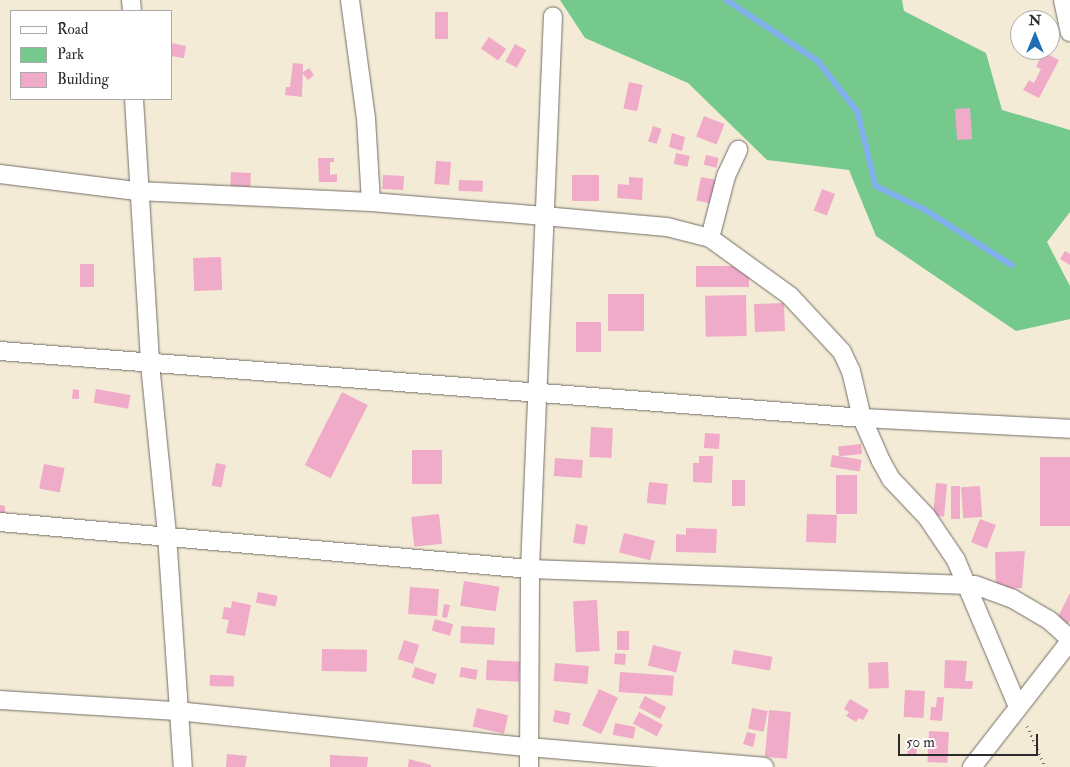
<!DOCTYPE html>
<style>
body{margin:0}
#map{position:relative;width:1070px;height:767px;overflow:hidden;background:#f4ebd6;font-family:"IM FELL Double Pica",serif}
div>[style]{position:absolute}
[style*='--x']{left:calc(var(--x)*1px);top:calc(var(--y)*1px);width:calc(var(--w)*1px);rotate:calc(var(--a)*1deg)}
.green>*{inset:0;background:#75c98d}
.stream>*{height:5.5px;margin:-2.75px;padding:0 2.75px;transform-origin:2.75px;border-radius:2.75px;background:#82b1ed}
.building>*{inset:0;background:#f0abc9;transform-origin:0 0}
.path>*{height:3px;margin-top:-1.5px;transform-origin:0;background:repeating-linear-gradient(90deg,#716e67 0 1px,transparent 0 5px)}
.roads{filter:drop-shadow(0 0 1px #716e67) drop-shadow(0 0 1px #716e67)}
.minor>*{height:18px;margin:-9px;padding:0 9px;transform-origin:9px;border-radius:9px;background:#fff}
span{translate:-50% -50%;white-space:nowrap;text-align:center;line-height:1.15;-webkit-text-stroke:4px #fff;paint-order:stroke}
.legend{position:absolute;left:10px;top:10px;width:162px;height:90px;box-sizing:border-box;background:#fff;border:1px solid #aaa;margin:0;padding:6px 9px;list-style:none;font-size:15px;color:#2b2b2b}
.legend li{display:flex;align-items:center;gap:10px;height:25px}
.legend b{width:25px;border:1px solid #aaa}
.north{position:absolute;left:1010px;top:10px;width:50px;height:50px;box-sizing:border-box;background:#fff;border:1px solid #aaa;border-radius:50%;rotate:0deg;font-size:14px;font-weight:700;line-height:20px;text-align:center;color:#2b2b2b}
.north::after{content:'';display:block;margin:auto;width:18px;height:22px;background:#1f6fb2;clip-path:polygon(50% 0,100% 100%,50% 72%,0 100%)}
.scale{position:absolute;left:898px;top:734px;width:140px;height:22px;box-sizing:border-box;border:2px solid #2b2b2b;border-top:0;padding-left:6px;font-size:15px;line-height:18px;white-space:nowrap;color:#2b2b2b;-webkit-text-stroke:4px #fff;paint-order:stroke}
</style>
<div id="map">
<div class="green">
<i style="clip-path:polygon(560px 0,902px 0,904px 11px,986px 53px,1002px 110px,1070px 130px,1070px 212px,1047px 242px,1070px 286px,1070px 319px,1016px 331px,876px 236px,849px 170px,767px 160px,688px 83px,585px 38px)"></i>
</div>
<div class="stream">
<i style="--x:727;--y:0;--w:110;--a:33.8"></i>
<i style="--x:818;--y:61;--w:65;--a:51.9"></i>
<i style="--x:858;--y:112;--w:76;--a:76.3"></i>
<i style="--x:876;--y:186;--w:53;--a:25.6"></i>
<i style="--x:924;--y:209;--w:104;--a:32.5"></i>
</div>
<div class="building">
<i style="left:435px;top:12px;width:13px;height:27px"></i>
<i style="left:489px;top:37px;width:21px;height:14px;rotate:35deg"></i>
<i style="clip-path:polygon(171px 43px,186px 46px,184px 58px,171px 56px)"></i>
<i style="left:515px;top:44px;width:13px;height:20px;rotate:29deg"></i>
<i style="clip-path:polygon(1043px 52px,1059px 60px,1039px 98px,1023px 90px,1029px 80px,1034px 83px,1041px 69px,1036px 67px)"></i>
<i style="clip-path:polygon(293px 63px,303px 64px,302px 97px,285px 95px,286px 87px,290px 87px)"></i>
<i style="clip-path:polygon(309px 68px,314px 75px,308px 80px,302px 73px)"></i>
<i style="left:629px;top:82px;width:14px;height:27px;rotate:12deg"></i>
<i style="left:970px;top:108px;width:31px;height:15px;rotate:86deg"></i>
<i style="left:704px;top:116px;width:22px;height:22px;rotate:21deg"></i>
<i style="left:653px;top:126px;width:9px;height:16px;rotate:18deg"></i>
<i style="clip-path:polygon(672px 133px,685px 137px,682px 151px,669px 147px)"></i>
<i style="left:676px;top:153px;width:14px;height:11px;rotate:12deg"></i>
<i style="left:706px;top:155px;width:13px;height:10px;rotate:13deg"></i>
<i style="clip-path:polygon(318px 158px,334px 158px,334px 162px,330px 162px,330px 175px,337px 174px,337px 182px,319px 182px)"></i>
<i style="left:436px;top:161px;width:15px;height:23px;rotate:4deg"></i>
<i style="left:231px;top:172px;width:20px;height:14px;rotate:3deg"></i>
<i style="left:383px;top:175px;width:21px;height:14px;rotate:3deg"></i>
<i style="left:572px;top:175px;width:27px;height:26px"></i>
<i style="clip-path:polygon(629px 177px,643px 178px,642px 200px,617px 198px,618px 184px,629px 185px)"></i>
<i style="left:701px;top:177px;width:15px;height:24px;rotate:11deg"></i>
<i style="left:459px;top:180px;width:24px;height:11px;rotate:2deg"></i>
<i style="left:822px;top:189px;width:14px;height:23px;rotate:21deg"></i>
<i style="clip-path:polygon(1065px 251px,1070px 254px,1070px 265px,1060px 259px)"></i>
<i style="left:221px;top:257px;width:33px;height:28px;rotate:88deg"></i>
<i style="left:80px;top:264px;width:14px;height:23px"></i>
<i style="left:696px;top:266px;width:53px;height:21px"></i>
<i style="left:608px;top:294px;width:36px;height:37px"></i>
<i style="left:746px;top:295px;width:41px;height:41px;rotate:89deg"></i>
<i style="left:784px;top:303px;width:28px;height:30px;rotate:88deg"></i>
<i style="left:576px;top:322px;width:25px;height:30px"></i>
<i style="clip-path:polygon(73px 389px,79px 390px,79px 399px,72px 399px)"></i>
<i style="left:96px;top:389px;width:35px;height:14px;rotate:10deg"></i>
<i style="left:342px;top:392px;width:29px;height:82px;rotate:27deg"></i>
<i style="left:591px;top:427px;width:22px;height:30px;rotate:3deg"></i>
<i style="left:705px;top:433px;width:15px;height:15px;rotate:4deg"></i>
<i style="left:861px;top:444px;width:10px;height:23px;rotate:84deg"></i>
<i style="left:412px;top:450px;width:30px;height:34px"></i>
<i style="left:832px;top:455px;width:30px;height:12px;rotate:9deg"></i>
<i style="clip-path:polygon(699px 456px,713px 456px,712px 483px,693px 482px,693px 463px,699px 463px)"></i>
<i style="left:1040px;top:457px;width:30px;height:69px"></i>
<i style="left:555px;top:458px;width:28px;height:18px;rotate:4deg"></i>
<i style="left:216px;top:463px;width:10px;height:23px;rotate:11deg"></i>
<i style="left:44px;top:464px;width:21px;height:25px;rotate:11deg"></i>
<i style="left:836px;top:475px;width:21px;height:39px"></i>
<i style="left:732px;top:480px;width:13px;height:26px"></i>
<i style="left:649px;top:482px;width:19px;height:21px;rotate:6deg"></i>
<i style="left:936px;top:483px;width:11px;height:33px;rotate:5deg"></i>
<i style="left:951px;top:486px;width:9px;height:33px"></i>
<i style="left:980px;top:486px;width:31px;height:19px;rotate:86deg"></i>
<i style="clip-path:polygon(0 505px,5px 506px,5px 515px,0 514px)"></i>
<i style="left:439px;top:514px;width:30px;height:28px;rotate:84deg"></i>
<i style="left:807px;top:514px;width:30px;height:28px;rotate:2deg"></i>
<i style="left:980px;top:519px;width:17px;height:25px;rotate:21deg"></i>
<i style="left:576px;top:524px;width:12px;height:19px;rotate:9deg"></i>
<i style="clip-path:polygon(686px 528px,717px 529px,716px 553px,676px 552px,676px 534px,686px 535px)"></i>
<i style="left:624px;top:533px;width:32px;height:20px;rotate:14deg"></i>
<i style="clip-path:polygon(1025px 551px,1022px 588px,996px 589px,995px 552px)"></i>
<i style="left:464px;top:581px;width:36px;height:25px;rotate:9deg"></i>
<i style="left:410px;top:587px;width:29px;height:27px;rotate:4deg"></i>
<i style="left:258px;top:592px;width:20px;height:11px;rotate:11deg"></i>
<i style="clip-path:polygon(1070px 593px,1070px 620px,1068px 625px,1057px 619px)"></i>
<i style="left:597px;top:600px;width:51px;height:24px;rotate:87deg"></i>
<i style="clip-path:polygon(232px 601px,251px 605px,245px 636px,226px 633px,229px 620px,222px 619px,224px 607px,231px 608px)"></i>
<i style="clip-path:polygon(444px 604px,450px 605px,447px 618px,442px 617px)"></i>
<i style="left:435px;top:619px;width:19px;height:12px;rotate:16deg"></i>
<i style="left:461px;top:626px;width:34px;height:17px;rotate:3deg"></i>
<i style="left:617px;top:631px;width:12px;height:19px"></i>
<i style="left:404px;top:640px;width:16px;height:20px;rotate:18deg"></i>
<i style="left:653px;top:645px;width:29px;height:21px;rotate:14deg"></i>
<i style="left:322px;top:649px;width:45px;height:22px;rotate:1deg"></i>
<i style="left:734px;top:650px;width:39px;height:14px;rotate:10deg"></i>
<i style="left:615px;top:653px;width:11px;height:11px;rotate:5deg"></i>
<i style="left:487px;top:660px;width:33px;height:20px;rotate:3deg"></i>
<i style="clip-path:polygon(945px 660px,967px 661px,965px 681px,973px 681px,972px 689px,944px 688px)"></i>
<i style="left:888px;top:662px;width:26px;height:20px;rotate:88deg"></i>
<i style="left:555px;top:663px;width:34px;height:18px;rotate:5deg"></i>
<i style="left:415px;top:667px;width:23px;height:11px;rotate:18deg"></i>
<i style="left:461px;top:667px;width:17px;height:10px;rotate:10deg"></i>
<i style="left:620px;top:672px;width:54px;height:20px;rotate:4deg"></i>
<i style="left:210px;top:675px;width:24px;height:11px;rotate:2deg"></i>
<i style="left:599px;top:689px;width:21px;height:40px;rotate:25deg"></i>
<i style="left:905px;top:690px;width:20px;height:27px;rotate:3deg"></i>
<i style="left:645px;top:696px;width:24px;height:13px;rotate:28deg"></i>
<i style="clip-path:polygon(937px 697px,944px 697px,942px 721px,930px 720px,931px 707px,936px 707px)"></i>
<i style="clip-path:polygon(850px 699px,869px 710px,863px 720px,859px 718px,856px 722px,846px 716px,849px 712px,844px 709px)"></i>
<i style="left:477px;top:708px;width:32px;height:19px;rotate:13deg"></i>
<i style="left:752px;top:708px;width:16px;height:21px;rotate:11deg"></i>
<i style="left:555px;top:710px;width:16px;height:12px;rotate:11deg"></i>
<i style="left:769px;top:710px;width:22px;height:47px;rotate:5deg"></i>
<i style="left:639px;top:712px;width:27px;height:13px;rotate:28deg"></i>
<i style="left:615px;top:723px;width:21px;height:12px;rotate:11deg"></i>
<i style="left:929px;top:731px;width:20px;height:31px;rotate:3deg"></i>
<i style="clip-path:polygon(747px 732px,756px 734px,753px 747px,743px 744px)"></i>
<i style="left:909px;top:738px;width:9px;height:17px;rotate:6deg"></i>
<i style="clip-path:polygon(227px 754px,247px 756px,245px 767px,226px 767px)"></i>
<i style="clip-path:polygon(330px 755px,368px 757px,367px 767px,330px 767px)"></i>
<i style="clip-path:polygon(409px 759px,431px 765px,431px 767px,408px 767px)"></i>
</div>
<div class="path">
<i style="--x:1027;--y:726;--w:45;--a:66.3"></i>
</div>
<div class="roads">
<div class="minor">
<i style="--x:131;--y:0;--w:11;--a:85"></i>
<i style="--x:350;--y:0;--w:119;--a:82.3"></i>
<i style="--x:366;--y:118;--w:84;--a:86.6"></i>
<i style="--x:1063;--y:0;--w:33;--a:78"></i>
<i style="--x:134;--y:99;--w:265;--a:86.5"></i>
<i style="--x:150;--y:364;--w:172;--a:84.3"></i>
<i style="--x:167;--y:535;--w:233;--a:86.1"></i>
<i style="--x:0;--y:174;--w:138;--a:7.1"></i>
<i style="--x:137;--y:191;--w:234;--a:2.7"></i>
<i style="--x:371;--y:202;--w:174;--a:4.6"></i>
<i style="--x:544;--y:216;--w:123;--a:5.1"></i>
<i style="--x:667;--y:227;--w:44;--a:14.3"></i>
<i style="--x:710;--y:238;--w:99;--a:35.9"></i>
<i style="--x:790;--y:296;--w:76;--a:47.1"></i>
<i style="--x:842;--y:352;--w:21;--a:65"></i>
<i style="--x:851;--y:371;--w:48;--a:76.8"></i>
<i style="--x:862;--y:418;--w:47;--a:66.2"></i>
<i style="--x:881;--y:461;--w:21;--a:61"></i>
<i style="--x:891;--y:479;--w:52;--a:46.5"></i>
<i style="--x:927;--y:517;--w:52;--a:56"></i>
<i style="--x:956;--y:560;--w:160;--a:67.1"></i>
<i style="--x:710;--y:238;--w:64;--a:-75.5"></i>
<i style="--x:726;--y:176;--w:29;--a:-65"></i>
<i style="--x:0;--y:351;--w:865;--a:4.44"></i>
<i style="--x:862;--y:418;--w:208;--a:3"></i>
<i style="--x:0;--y:522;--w:532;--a:5.07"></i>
<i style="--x:530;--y:569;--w:445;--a:2.1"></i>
<i style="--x:975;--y:585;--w:40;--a:20.2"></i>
<i style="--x:1013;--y:599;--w:42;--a:30.3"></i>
<i style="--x:1049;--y:620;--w:28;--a:42"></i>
<i style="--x:0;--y:700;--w:177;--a:3.6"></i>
<i style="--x:177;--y:711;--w:353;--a:5.9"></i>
<i style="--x:528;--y:747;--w:237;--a:4.8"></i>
<i style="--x:529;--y:767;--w:198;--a:-89.7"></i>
<i style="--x:530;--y:569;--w:553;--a:-87.62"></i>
<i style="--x:972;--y:767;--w:160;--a:-52.1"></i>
</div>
</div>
<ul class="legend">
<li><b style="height:6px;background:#fff"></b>Road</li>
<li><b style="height:14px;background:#75c98d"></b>Park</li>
<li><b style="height:14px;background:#f0abc9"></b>Building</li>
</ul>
<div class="north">N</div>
<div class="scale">50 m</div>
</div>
